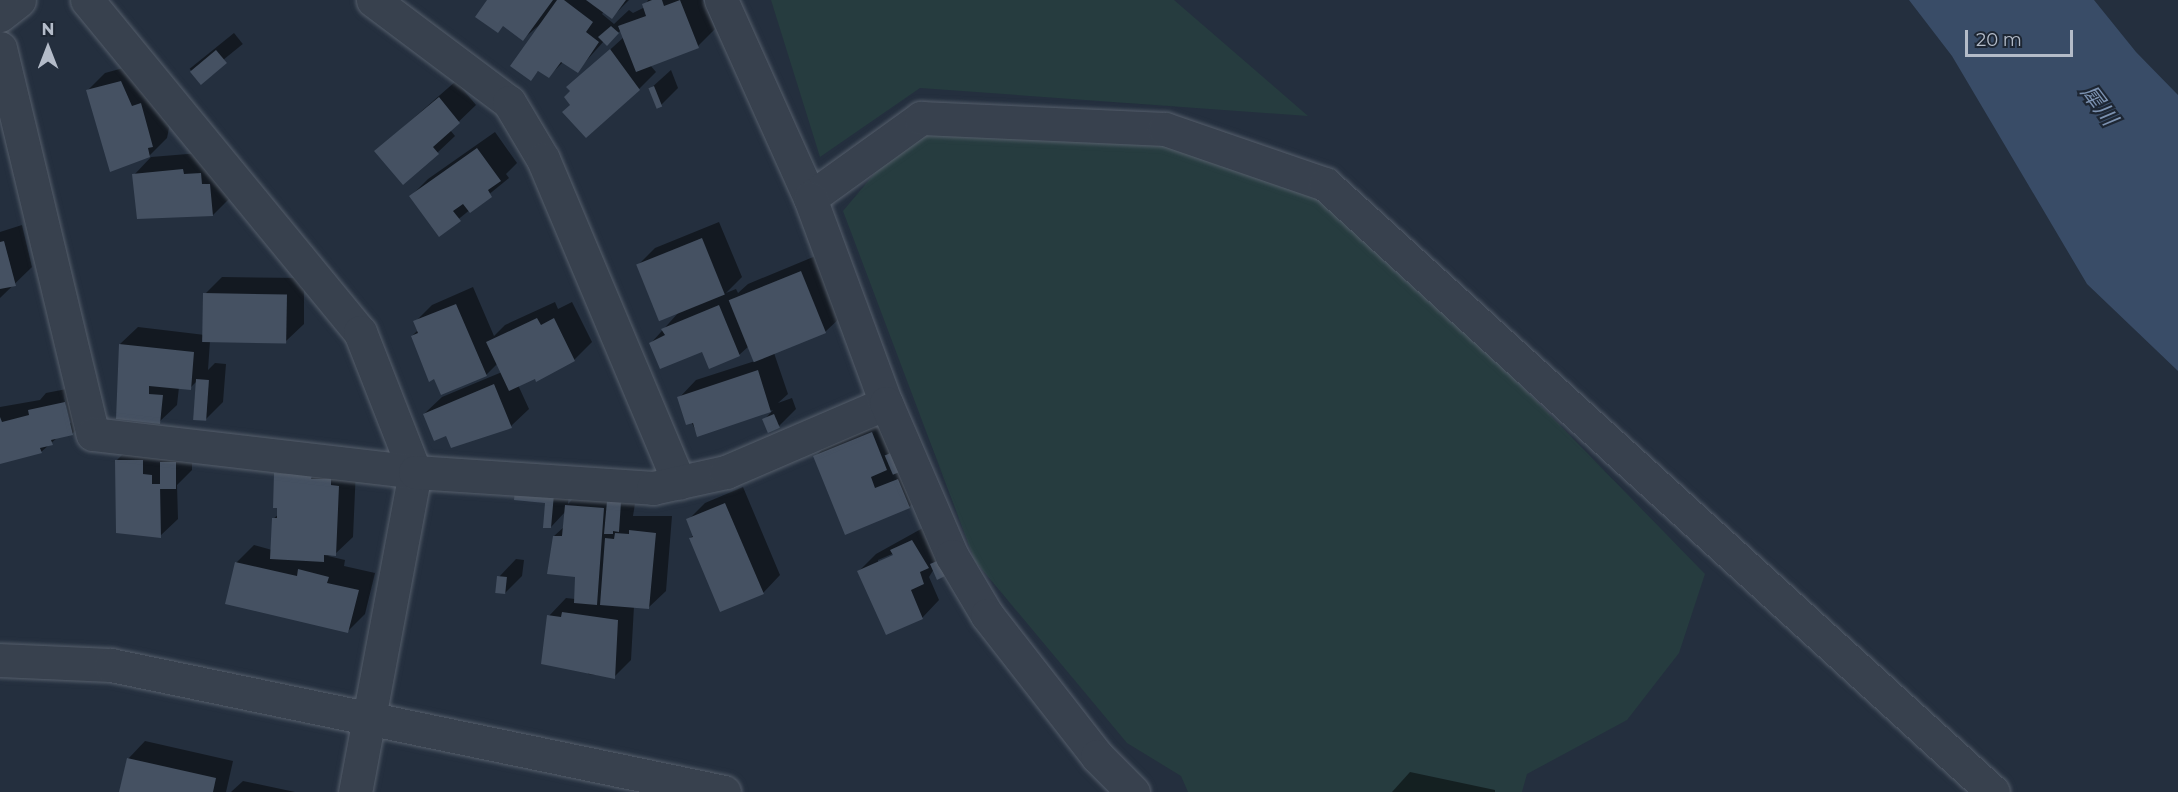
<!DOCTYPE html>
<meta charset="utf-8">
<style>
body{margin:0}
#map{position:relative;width:2178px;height:792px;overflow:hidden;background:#242f3e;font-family:Montserrat,"Noto Sans JP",sans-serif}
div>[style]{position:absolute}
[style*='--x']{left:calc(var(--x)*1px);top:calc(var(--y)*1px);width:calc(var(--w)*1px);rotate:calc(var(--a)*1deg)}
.green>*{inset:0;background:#263c3f}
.water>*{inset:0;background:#394c67}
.shadow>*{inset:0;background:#0007;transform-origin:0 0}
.building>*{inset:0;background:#455162;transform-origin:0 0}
.roads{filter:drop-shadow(0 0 2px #565f6c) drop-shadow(0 0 2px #565f6c)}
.minor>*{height:33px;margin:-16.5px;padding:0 16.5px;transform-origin:16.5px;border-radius:16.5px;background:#38414e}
span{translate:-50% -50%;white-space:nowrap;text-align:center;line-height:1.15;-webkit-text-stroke:4.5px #1d2633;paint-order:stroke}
.water-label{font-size:22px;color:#7c92b1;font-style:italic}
.north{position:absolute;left:18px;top:18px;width:60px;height:60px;-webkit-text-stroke:4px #1d2633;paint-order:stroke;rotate:0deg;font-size:16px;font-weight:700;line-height:24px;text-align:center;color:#b4bcc9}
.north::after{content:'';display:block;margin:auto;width:21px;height:27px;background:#b4bcc9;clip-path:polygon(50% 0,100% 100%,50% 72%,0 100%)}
.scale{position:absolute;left:1965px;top:30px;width:108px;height:27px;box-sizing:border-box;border:3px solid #b4bcc9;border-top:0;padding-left:8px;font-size:18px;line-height:21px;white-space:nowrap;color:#b4bcc9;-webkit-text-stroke:4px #1d2633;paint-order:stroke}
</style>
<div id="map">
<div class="green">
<i style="clip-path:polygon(771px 0,1174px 0,1308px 116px,920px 88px,820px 157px)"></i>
<i style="clip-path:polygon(921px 118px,1165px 129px,1325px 184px,1705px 574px,1679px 653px,1627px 720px,1527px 774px,1522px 792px,1188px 792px,1181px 776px,1127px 743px,975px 561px,843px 211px)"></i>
</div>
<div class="water">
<i style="clip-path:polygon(1909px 0,2094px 0,2136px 52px,2178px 95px,2178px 371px,2087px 284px,1952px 56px)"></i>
</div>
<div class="shadow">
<i style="clip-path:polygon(489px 0,629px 0,612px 17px,604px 11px,602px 14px,614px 24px,629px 10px,633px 13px,645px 7px,648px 0,703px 0,715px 29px,698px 46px,650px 65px,656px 72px,639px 89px,571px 105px,572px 91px,569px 87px,624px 37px,621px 30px,607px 44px,604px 41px,577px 71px,563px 62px,549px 76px,539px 70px,531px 79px,544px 21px,523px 39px)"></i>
<i style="left:234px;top:33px;width:14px;height:57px;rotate:51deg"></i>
<i style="clip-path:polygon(138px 64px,158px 87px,169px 128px,167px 138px,149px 156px,87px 91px,105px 73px)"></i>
<i style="clip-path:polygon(671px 70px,678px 88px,661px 105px,650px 89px)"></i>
<i style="clip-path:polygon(456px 81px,476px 105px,450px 130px,455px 136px,437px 153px,376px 151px)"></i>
<i style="clip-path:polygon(495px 132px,517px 163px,506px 174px,509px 178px,439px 235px,411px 196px,428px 179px)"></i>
<i style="clip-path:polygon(200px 153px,230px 198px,213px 215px,134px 175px,151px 157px)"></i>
<i style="clip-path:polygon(719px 222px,742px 277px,726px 293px,736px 289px,738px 293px,748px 284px,818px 255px,843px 315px,825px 332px,774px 353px,788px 394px,778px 403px,792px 398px,796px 409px,779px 426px,764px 420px,773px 410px,698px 435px,679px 398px,696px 380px,755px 361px,749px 346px,739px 355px,651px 343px,679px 312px,638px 265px,655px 248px)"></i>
<i style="clip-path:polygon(22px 225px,32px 267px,0 298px,0 232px)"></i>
<i style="clip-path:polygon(222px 277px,304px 278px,304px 324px,286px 341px,210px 341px,208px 370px,215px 363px,226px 364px,223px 402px,206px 419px,197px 381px,190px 388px,179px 387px,177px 405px,159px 422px,118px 417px,120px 344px,138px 327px,205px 335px,205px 294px)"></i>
<i style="clip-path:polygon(473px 287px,494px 336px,505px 325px,555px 302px,558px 309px,572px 302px,592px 342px,574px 360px,518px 385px,529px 409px,511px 426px,447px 434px,424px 414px,442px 397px,502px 372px,498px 363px,486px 375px,412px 336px,418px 330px,415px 322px,432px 305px)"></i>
<i style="clip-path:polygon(evenodd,82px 386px,89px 417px,72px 434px,58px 437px,41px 452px,0 462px,0 407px,40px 400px,46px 393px,82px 386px,64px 394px,71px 423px,68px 423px,64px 394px)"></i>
<i style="clip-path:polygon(889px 416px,926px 490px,909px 507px,815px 457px,832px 439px)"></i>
<i style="clip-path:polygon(133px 444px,192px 445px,192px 470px,177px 485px,178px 519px,160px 536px,116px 461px)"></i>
<i style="clip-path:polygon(293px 456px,356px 469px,353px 537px,335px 554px,328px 556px,345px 560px,344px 566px,375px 573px,365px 614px,348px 631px,236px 563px,254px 545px,272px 550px,273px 519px,279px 514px,276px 474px)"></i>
<i style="clip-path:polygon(570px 478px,568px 504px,583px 488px,638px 485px,633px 516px,672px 516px,666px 591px,648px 608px,634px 606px,631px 660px,614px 677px,588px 674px,589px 669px,549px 616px,566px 598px,575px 599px,577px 575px,554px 536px,564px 527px,565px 512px,551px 527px,547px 501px)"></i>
<i style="clip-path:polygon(743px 487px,780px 575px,763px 593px,690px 538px,694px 535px,688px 520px,705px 503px)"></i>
<i style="clip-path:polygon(evenodd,930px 524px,945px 551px,929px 577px,939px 600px,922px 618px,859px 571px,876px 554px,930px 524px,899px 551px,900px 554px,878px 563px,878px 560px,899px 551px)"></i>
<i style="clip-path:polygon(516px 559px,524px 560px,522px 576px,505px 593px,499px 577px)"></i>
<i style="clip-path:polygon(145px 741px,233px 761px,226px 792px,120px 792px,128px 759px)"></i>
<i style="clip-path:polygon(1410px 772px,1495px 790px,1495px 792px,1392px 792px)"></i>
<i style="clip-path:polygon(243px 781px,295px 792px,231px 792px)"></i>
</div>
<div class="building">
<i style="clip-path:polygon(487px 0,553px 0,523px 41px,503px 26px,498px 33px,475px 17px)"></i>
<i style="clip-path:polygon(557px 0,564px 0,593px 22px,586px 32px,599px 42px,578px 73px,561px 62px,549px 78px,538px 71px,531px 81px,510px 66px)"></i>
<i style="clip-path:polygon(586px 0,626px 0,612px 19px)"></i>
<i style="clip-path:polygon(652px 0,662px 0,664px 6px,680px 0,699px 48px,636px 72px,618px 26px,646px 16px,642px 4px)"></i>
<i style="clip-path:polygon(611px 26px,619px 33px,607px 46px,598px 37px)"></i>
<i style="clip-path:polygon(610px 49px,640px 90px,586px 138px,562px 112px,570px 105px,564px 97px,570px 91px,566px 87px)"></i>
<i style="left:216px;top:50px;width:17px;height:34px;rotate:50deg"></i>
<i style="clip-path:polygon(121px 81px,132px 106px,141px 103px,153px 147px,148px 148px,150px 157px,110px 172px,86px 90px)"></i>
<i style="left:654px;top:86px;width:22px;height:6px;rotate:68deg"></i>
<i style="clip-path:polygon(439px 97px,460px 123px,433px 147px,439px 154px,403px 185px,374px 151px)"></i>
<i style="clip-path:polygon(477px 148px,501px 181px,488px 190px,492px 197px,470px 213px,463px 204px,453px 211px,461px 221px,439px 237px,409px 196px)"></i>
<i style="clip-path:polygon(183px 169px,184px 174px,201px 173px,202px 184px,210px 184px,213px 216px,137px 219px,132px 174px)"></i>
<i style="left:702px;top:238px;width:61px;height:71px;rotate:68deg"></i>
<i style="clip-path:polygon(4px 241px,16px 286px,0 289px,0 242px)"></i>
<i style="left:801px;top:271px;width:67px;height:78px;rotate:68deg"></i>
<i style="left:203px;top:293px;width:84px;height:49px;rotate:1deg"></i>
<i style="clip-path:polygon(456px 304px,487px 376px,441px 395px,434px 379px,429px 382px,411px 336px,418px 333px,413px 321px)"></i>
<i style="clip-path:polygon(719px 305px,740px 356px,709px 369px,702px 352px,660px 369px,649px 343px,665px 335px,661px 329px)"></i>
<i style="clip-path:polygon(537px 318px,541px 325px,554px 318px,575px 361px,536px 382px,535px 379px,509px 391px,486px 342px)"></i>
<i style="clip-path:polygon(119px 344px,194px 352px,191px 390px,149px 386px,149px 394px,163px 395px,160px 424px,116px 419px)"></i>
<i style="clip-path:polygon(758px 370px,771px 412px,697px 437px,693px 423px,686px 425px,677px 397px)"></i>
<i style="left:196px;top:379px;width:13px;height:41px;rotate:4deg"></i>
<i style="clip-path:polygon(494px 384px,512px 428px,451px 448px,446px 436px,434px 441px,423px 414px)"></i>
<i style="clip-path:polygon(65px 402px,73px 435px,51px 440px,53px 445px,40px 448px,42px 453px,0 464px,0 417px,2px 422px,29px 415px,28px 410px)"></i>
<i style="left:774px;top:414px;width:15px;height:13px;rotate:67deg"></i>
<i style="clip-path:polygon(872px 432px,887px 470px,871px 477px,875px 488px,898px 479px,910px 508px,845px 535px,813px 456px)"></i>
<i style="left:893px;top:452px;width:21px;height:9px;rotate:67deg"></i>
<i style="clip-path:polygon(115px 460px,143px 460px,143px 474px,152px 475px,152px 484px,160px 484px,161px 538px,116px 533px)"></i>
<i style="left:160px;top:462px;width:16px;height:27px"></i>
<i style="clip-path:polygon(274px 473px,312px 475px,311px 479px,331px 479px,331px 485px,339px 486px,336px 556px,324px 555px,324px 562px,270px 559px,272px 518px,277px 518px,277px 508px,273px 508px)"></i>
<i style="clip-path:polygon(515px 491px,554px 494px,551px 528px,543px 528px,545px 503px,514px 500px)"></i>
<i style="clip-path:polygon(607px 501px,621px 502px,619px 532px,613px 531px,613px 534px,604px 534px)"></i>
<i style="clip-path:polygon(725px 503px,764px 594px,720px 612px,689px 538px,693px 537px,686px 519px)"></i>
<i style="clip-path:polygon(565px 505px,604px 508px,597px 605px,574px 603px,575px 577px,547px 574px,553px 536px,562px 536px)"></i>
<i style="clip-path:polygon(629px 530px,656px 533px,649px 609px,600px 605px,605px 538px,614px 539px,615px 533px,629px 534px)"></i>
<i style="clip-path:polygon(912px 540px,929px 568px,920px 572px,924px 584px,911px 590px,923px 619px,886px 635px,857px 571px,893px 555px,890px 550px)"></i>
<i style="clip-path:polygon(937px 561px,945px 576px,937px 580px,930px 564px)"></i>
<i style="clip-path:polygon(235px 562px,297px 576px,298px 569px,329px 577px,327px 583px,359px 590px,348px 633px,225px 604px)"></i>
<i style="left:497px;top:576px;width:10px;height:17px;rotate:6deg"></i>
<i style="clip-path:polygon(562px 612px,618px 620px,615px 679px,541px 664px,547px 615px,561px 617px)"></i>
<i style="clip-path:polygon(127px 758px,216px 778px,213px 792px,119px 792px)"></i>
</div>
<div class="roads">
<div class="minor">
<i style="--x:87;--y:0;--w:430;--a:50.6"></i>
<i style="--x:360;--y:332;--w:150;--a:68.6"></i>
<i style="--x:415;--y:472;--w:326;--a:100.6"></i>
<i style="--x:373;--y:0;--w:170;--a:36.9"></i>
<i style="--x:509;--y:102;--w:66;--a:59.2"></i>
<i style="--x:543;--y:159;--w:351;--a:67.2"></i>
<i style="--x:721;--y:0;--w:217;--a:65.8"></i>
<i style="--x:810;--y:198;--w:137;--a:-35.8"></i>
<i style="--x:921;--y:118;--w:244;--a:2.6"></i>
<i style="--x:1165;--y:129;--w:169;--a:19"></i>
<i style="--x:1325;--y:184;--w:903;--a:42.31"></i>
<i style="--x:0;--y:15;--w:24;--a:-38"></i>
<i style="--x:0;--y:48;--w:397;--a:76.5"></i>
<i style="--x:93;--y:434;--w:324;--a:6.7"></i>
<i style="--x:415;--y:472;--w:239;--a:3.8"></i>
<i style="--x:653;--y:488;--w:75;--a:-12.4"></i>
<i style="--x:726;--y:472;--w:174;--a:-23.3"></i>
<i style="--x:810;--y:198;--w:219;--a:69.7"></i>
<i style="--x:886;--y:403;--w:167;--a:66.7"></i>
<i style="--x:952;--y:556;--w:69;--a:59.3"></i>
<i style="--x:987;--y:615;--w:179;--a:52"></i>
<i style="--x:1097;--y:756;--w:51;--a:45"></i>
<i style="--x:0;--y:660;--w:111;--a:2.6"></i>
<i style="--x:111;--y:665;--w:626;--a:11.7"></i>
</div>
</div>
<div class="water-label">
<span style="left:2099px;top:105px;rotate:53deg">犀川</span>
</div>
<div class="north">N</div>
<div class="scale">20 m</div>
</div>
